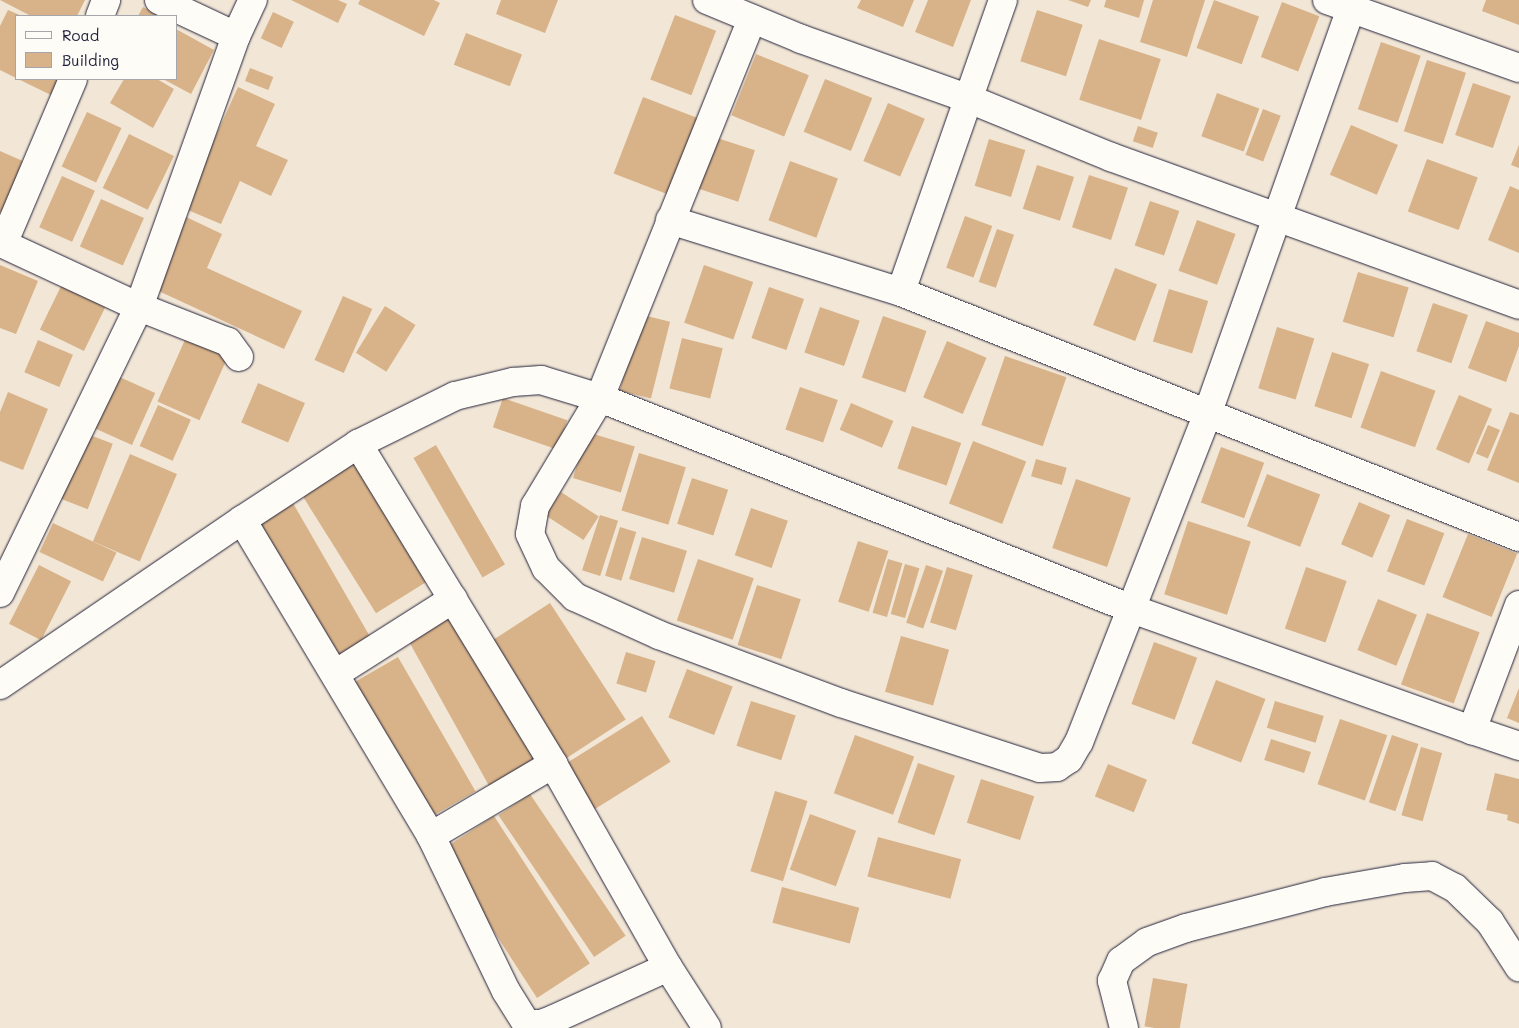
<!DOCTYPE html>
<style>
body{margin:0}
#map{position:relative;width:1519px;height:1028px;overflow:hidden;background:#f2e6d6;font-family:Mali,sans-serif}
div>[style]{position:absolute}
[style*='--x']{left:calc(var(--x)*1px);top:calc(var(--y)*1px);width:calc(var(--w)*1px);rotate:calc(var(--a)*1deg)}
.building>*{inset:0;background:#d8b389;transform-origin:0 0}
.roads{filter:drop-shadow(0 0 1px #22223b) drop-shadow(0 0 1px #22223b)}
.minor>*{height:28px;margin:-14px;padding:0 14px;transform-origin:14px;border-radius:14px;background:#fdfcf7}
span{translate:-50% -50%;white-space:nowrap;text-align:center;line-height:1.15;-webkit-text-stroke:5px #fdfcf7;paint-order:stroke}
.legend{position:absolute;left:15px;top:15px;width:162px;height:65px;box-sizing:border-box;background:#fdfcf7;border:1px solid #a5a5ac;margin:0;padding:6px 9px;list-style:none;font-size:15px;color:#22223b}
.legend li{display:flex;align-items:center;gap:10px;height:25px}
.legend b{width:25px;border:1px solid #a5a5ac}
</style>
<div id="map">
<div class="building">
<i style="clip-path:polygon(0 0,85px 0,77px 16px,31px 16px)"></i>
<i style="clip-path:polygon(291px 0,338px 0,347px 4px,338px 23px)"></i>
<i style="clip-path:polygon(360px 0,434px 0,440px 3px,424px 36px,358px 4px)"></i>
<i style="clip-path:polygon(501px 0,558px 0,545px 33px,496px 14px)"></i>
<i style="clip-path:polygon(861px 0,914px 0,903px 27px,857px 8px)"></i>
<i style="clip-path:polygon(928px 0,971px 0,953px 47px,915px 32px)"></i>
<i style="clip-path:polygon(1068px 0,1091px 0,1088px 7px)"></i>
<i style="clip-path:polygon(1106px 0,1144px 0,1139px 18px,1104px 7px)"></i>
<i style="clip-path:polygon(1153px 0,1205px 0,1187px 57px,1140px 42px)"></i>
<i style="left:1214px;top:0;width:48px;height:51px;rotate:20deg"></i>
<i style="clip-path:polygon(1486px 0,1519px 0,1519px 25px,1482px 11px)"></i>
<i style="left:1282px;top:2px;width:40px;height:59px;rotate:21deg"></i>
<i style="clip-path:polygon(143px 7px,160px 16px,138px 16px)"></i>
<i style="clip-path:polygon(8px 10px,22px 16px,16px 16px,16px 78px,0 70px,0 26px)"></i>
<i style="left:1037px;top:10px;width:48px;height:54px;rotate:18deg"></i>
<i style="left:273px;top:12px;width:23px;height:29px;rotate:25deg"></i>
<i style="left:675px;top:15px;width:44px;height:69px;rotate:21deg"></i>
<i style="clip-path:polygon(176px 29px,214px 50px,191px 94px,163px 79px,176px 79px)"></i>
<i style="left:466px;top:33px;width:60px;height:34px;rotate:21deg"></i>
<i style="left:1099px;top:39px;width:65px;height:64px;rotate:18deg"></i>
<i style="left:1381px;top:42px;width:42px;height:71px;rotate:19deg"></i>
<i style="left:756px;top:54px;width:57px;height:66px;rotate:22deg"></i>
<i style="left:1427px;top:60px;width:41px;height:75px;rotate:18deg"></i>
<i style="left:250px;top:68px;width:25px;height:14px;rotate:21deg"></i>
<i style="clip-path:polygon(18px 79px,66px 79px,57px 98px)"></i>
<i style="clip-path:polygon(124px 79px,157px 79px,174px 89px,153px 128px,110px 103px)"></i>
<i style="left:825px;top:79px;width:51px;height:57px;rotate:22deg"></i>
<i style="left:1473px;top:83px;width:40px;height:55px;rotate:19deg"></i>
<i style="clip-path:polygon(238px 87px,275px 104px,256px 146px,288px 160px,271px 196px,240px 181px,221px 224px,183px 208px)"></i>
<i style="left:1217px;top:93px;width:45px;height:46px;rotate:20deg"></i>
<i style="left:643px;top:97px;width:64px;height:82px;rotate:21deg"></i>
<i style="left:888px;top:103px;width:40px;height:63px;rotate:23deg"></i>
<i style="left:1263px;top:109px;width:19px;height:49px;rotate:21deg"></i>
<i style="left:87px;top:112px;width:38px;height:60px;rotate:25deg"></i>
<i style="left:1351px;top:125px;width:51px;height:54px;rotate:23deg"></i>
<i style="left:1138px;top:126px;width:21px;height:16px;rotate:19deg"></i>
<i style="left:129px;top:134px;width:50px;height:60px;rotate:26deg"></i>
<i style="left:714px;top:137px;width:43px;height:54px;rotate:18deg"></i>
<i style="left:989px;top:139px;width:38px;height:49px;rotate:17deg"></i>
<i style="clip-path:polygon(1519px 145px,1519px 168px,1511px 165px)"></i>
<i style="clip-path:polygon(0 151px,25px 162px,2px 213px,0 212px)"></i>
<i style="left:1427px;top:159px;width:54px;height:56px;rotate:20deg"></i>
<i style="left:790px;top:161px;width:51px;height:63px;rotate:20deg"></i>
<i style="left:1037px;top:165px;width:39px;height:46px;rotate:18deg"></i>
<i style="left:1089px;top:175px;width:41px;height:55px;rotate:18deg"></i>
<i style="left:62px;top:176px;width:36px;height:56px;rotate:24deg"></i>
<i style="clip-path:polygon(1510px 186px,1519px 190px,1519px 253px,1488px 240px)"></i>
<i style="left:101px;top:199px;width:47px;height:52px;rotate:24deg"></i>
<i style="left:1150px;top:201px;width:31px;height:47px;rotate:19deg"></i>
<i style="clip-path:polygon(184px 216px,222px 234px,207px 268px,302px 311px,284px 349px,152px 288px)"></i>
<i style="left:965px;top:216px;width:29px;height:55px;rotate:20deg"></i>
<i style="left:1197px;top:220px;width:41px;height:54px;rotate:20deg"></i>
<i style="left:997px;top:229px;width:18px;height:56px;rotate:19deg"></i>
<i style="clip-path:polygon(0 265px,38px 281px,16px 334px,0 328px)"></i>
<i style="left:704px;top:265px;width:52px;height:61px;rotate:19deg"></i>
<i style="left:1115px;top:268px;width:45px;height:61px;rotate:21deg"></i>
<i style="left:1358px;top:272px;width:53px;height:52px;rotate:17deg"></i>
<i style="left:64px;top:280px;width:49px;height:55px;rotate:26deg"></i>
<i style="left:769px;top:287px;width:37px;height:54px;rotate:19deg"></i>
<i style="left:1169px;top:289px;width:41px;height:55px;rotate:17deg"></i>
<i style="left:343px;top:296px;width:32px;height:70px;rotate:24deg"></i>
<i style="left:1433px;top:303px;width:37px;height:51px;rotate:19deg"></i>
<i style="left:385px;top:306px;width:36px;height:55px;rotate:32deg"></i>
<i style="left:820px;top:307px;width:42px;height:48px;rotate:19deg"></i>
<i style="left:639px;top:314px;width:32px;height:79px;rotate:14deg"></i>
<i style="left:883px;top:316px;width:46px;height:65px;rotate:19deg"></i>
<i style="clip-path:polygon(1486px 321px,1519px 333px,1519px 346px,1506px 382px,1468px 368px)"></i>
<i style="left:1277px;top:327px;width:39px;height:64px;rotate:17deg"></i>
<i style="left:188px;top:333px;width:46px;height:75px;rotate:24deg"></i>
<i style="left:682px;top:338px;width:42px;height:52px;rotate:14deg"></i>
<i style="left:38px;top:340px;width:38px;height:35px;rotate:23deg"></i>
<i style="left:947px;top:341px;width:43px;height:61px;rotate:23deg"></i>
<i style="left:1332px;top:352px;width:39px;height:57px;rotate:18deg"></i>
<i style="left:1005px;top:356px;width:65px;height:73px;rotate:19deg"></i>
<i style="left:1381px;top:371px;width:58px;height:60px;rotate:20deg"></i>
<i style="left:115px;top:375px;width:44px;height:57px;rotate:24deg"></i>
<i style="left:258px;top:383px;width:51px;height:43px;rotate:23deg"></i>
<i style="left:800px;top:387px;width:40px;height:45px;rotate:19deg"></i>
<i style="clip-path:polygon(8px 392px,48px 409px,23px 470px,0 461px,0 412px)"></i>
<i style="left:1459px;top:395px;width:36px;height:59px;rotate:23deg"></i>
<i style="left:503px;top:398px;width:68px;height:31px;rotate:19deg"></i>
<i style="left:851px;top:403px;width:46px;height:29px;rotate:23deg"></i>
<i style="left:158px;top:405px;width:36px;height:45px;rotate:24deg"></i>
<i style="clip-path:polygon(1510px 412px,1519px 415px,1519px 483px,1487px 470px)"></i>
<i style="left:1488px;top:425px;width:13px;height:31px;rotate:23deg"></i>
<i style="left:912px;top:426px;width:52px;height:45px;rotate:19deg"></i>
<i style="left:82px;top:432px;width:33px;height:70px;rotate:21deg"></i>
<i style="left:587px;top:432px;width:50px;height:48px;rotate:17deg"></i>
<i style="left:973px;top:441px;width:57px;height:67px;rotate:21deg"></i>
<i style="left:436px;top:445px;width:138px;height:26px;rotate:60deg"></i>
<i style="left:1221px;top:447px;width:46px;height:59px;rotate:20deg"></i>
<i style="left:639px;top:453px;width:49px;height:60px;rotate:17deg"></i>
<i style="left:130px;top:454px;width:51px;height:95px;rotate:23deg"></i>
<i style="left:355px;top:459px;width:142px;height:64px;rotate:58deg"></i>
<i style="left:1036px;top:459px;width:32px;height:18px;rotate:16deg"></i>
<i style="left:1267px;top:474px;width:57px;height:56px;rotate:21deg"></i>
<i style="left:692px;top:478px;width:38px;height:48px;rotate:18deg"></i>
<i style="left:1076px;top:479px;width:58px;height:73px;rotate:19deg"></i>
<i style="left:561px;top:492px;width:45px;height:28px;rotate:33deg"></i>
<i style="left:290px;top:498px;width:168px;height:48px;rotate:60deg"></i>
<i style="left:1359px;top:502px;width:34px;height:46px;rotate:23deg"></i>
<i style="left:751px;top:508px;width:39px;height:50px;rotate:19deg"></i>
<i style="left:600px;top:515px;width:19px;height:58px;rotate:18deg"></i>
<i style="left:1407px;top:519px;width:40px;height:56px;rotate:21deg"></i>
<i style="left:1188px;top:521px;width:66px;height:77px;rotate:18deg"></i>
<i style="left:53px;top:523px;width:70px;height:32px;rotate:25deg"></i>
<i style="left:620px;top:527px;width:17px;height:51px;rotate:17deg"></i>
<i style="left:1468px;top:534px;width:53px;height:68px;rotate:22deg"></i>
<i style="left:642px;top:537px;width:47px;height:44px;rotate:17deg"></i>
<i style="left:858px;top:541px;width:32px;height:64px;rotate:18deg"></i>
<i style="left:698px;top:559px;width:59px;height:65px;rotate:19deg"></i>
<i style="left:888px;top:559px;width:15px;height:56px;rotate:16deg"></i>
<i style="left:905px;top:564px;width:15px;height:52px;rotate:16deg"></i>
<i style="left:39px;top:565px;width:36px;height:66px;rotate:27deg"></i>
<i style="left:926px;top:565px;width:18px;height:61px;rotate:19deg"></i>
<i style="left:947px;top:567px;width:27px;height:58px;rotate:17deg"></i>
<i style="left:1306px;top:567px;width:43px;height:65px;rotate:19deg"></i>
<i style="left:757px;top:585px;width:46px;height:63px;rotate:18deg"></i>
<i style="left:1378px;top:599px;width:42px;height:55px;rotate:22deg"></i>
<i style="left:550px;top:603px;width:139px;height:74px;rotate:57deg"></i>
<i style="left:451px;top:610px;width:179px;height:52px;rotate:61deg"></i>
<i style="left:1427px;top:613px;width:56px;height:76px;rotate:20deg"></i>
<i style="left:901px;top:636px;width:50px;height:58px;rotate:16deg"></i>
<i style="left:1154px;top:642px;width:46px;height:66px;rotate:20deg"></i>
<i style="left:626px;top:652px;width:31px;height:33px;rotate:17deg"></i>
<i style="left:398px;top:657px;width:155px;height:51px;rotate:60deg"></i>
<i style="left:687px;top:669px;width:49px;height:52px;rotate:21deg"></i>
<i style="left:1216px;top:680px;width:53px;height:68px;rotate:21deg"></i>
<i style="clip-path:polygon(1519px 688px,1519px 723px,1507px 718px)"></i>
<i style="left:751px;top:701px;width:47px;height:47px;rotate:18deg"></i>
<i style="left:1275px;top:701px;width:51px;height:28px;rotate:17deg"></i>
<i style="left:642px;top:716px;width:54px;height:93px;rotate:58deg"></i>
<i style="left:1340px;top:719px;width:50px;height:69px;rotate:19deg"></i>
<i style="left:855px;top:735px;width:63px;height:62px;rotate:20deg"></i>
<i style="left:1392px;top:735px;width:28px;height:71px;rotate:19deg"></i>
<i style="left:1271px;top:739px;width:42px;height:22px;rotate:18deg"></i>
<i style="left:1421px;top:747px;width:22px;height:71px;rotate:16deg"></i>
<i style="left:918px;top:763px;width:39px;height:63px;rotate:19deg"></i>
<i style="left:1108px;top:764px;width:42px;height:35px;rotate:22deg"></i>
<i style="clip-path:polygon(1495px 773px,1519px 779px,1519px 824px,1507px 820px,1508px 815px,1486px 810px)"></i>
<i style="left:981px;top:779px;width:56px;height:46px;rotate:18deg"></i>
<i style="left:775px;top:791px;width:34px;height:84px;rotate:17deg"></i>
<i style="left:530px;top:794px;width:171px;height:38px;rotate:56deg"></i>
<i style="left:810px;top:814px;width:49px;height:59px;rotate:20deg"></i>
<i style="left:494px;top:816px;width:176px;height:63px;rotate:57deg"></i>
<i style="left:878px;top:837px;width:86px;height:41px;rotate:15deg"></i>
<i style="left:782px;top:887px;width:80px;height:37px;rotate:15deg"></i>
<i style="left:1153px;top:978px;width:35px;height:49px;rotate:10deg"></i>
</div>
<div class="roads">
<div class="minor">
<i style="--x:159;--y:0;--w:85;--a:25.1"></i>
<i style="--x:707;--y:0;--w:102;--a:22.5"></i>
<i style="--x:801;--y:39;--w:176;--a:19.6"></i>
<i style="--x:967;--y:98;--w:156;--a:22.3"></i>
<i style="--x:1111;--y:157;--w:434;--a:19.9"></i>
<i style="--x:1003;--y:0;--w:309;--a:109.3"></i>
<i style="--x:901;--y:292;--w:665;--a:21.63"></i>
<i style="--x:1327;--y:0;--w:204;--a:19.5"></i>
<i style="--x:100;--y:16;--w:17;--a:-69"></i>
<i style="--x:752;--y:19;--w:408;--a:111.9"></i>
<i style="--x:600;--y:398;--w:572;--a:21.63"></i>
<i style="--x:1132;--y:609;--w:361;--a:19.6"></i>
<i style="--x:670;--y:220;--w:242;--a:17.3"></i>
<i style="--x:239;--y:357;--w:19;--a:-126"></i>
<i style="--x:228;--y:342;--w:96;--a:-158.5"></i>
<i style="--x:139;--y:307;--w:288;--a:-70.3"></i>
<i style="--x:236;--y:36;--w:40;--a:-65"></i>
<i style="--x:358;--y:444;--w:375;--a:58.6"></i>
<i style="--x:553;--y:764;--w:233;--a:60.5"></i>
<i style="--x:242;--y:520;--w:139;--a:-33.2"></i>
<i style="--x:358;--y:444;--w:108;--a:-26.3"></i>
<i style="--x:455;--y:396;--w:60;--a:-13.6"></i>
<i style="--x:513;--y:382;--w:28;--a:-4"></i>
<i style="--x:541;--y:380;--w:62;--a:17"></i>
<i style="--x:600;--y:398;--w:126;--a:121"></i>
<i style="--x:535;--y:506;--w:28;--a:100"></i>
<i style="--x:530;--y:534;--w:38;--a:65"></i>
<i style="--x:546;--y:568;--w:41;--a:45"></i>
<i style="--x:575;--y:597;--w:92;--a:24.3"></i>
<i style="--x:659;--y:635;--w:194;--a:20.5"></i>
<i style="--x:841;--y:703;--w:209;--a:18.1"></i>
<i style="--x:1040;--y:768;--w:17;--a:-3"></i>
<i style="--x:1057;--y:767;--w:14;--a:-34"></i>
<i style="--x:1069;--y:759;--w:20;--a:-60"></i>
<i style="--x:1079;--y:742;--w:351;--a:-68.6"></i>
<i style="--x:1207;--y:415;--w:440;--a:-70.5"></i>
<i style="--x:0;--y:593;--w:318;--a:-64.1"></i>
<i style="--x:139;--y:307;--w:150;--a:-155.1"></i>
<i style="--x:3;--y:244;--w:179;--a:-67"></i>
<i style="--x:1519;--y:605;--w:134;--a:110.6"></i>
<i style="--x:1472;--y:730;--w:50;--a:18.8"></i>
<i style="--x:335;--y:674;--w:140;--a:-32.4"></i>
<i style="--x:0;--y:685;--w:293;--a:-34.3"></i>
<i style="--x:242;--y:520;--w:368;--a:59.1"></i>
<i style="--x:431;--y:836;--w:172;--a:64.2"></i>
<i style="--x:506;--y:991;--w:39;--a:58"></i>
<i style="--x:527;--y:1024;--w:14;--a:0"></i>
<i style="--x:541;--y:1024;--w:14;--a:-21"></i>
<i style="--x:554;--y:1019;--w:125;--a:-24.5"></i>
<i style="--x:668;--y:967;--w:72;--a:57.4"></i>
<i style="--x:431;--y:836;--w:142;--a:-30.5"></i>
<i style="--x:1124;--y:1028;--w:49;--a:-104.3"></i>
<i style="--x:1112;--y:981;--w:22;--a:-66"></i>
<i style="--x:1121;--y:961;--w:32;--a:-36"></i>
<i style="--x:1147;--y:942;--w:41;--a:-19.7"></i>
<i style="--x:1186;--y:928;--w:144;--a:-14.5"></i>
<i style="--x:1325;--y:892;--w:81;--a:-9.9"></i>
<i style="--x:1405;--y:878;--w:27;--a:-4"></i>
<i style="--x:1432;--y:876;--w:26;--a:28"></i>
<i style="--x:1455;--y:888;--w:49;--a:44.2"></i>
<i style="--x:1490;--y:922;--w:54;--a:57.2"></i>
</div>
</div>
<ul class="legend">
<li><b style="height:6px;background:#fdfcf7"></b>Road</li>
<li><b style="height:14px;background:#d8b389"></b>Building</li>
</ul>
</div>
